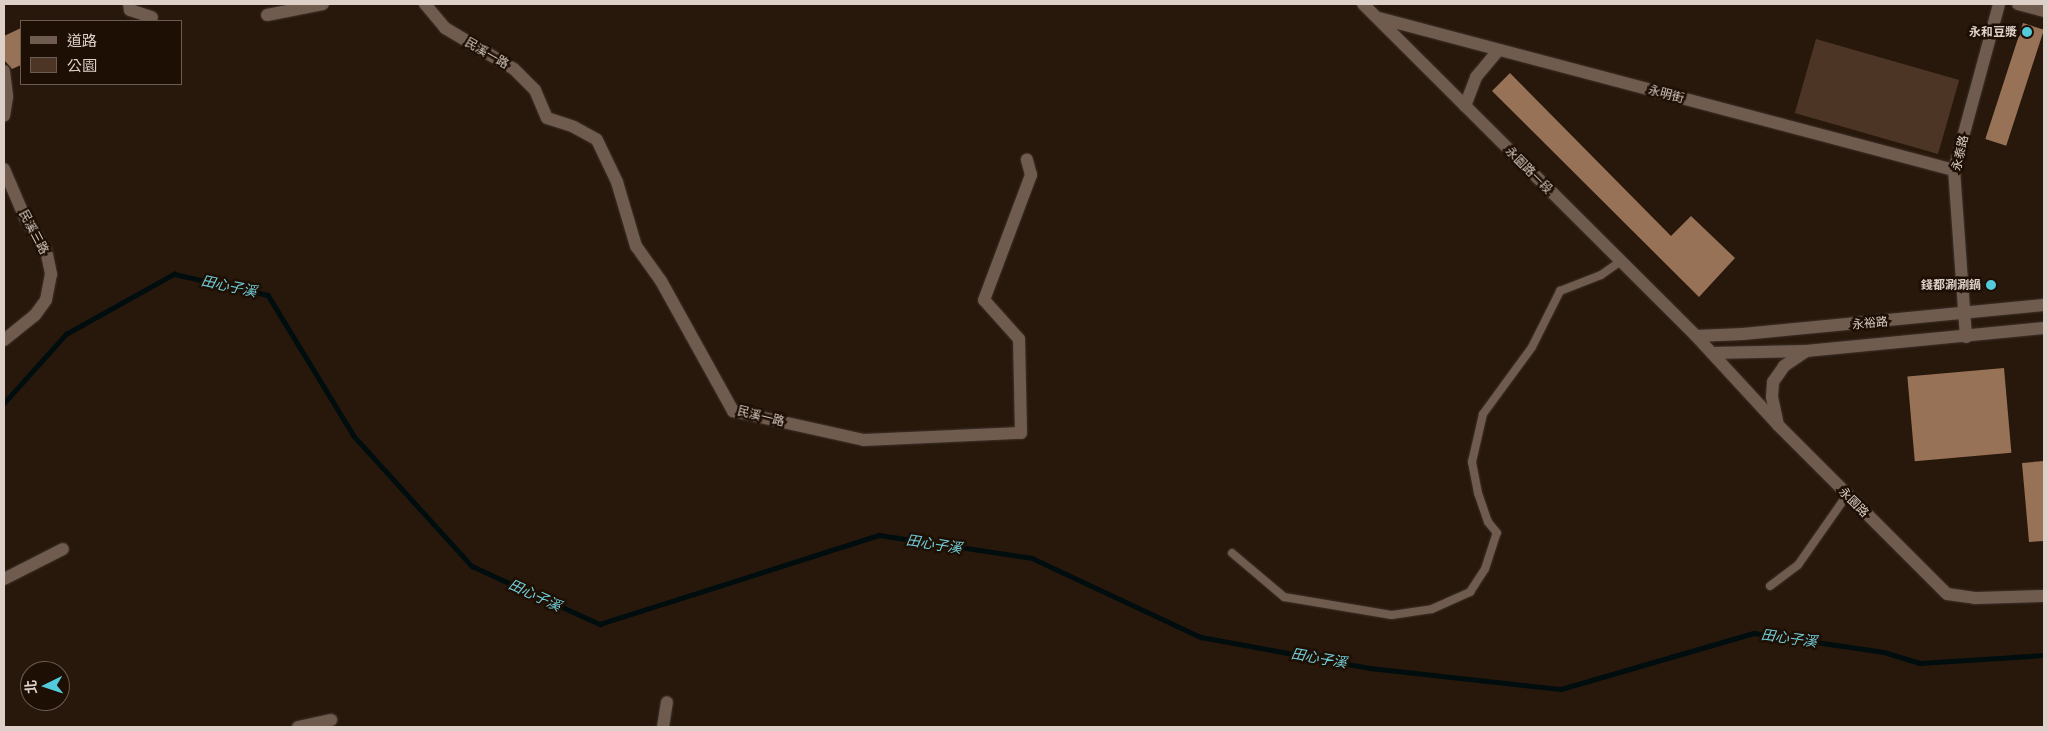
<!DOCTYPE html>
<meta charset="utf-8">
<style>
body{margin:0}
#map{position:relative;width:2048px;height:731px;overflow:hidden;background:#28180b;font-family:Montserrat,"Noto Sans TC",sans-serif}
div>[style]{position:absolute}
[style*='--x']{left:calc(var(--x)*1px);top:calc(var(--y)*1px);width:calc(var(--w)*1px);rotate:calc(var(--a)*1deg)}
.green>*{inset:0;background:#4c3524;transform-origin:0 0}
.stream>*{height:4.5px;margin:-2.25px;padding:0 2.25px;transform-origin:2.25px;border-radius:2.25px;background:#000d0f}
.building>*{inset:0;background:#977257;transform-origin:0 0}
.roads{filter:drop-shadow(0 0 1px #3d312c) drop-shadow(0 0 1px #3d312c)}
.service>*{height:8px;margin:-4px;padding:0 4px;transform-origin:4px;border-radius:4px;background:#705c4e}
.minor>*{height:12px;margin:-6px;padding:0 6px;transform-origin:6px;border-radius:6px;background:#705c4e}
.tertiary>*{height:12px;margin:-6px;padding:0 6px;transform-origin:6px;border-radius:6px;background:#705c4e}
.dots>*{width:14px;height:14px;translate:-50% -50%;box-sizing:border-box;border:2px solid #1e0f04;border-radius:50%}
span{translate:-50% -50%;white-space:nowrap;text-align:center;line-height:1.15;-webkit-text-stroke:5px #1e0f04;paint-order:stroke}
.poi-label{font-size:12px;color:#dcd0c8;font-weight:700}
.right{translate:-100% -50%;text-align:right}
.street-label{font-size:12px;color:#dcd0c8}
.water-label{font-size:14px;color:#72d0dd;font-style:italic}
.frame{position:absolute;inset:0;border:5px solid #dcd0c8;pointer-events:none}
.legend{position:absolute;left:20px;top:20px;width:162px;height:65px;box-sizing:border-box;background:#1e0f04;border:1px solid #6a5c52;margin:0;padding:6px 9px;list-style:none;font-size:15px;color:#dcd0c8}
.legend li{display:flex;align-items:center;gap:10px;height:25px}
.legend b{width:25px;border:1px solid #6a5c52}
.north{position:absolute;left:20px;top:661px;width:50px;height:50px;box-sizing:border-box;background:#1e0f04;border:1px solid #6a5c52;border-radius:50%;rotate:266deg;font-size:14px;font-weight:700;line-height:20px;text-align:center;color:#dcd0c8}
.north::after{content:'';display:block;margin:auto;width:18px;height:22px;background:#53cbdb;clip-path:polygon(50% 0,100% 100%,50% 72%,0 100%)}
</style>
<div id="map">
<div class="green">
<i style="left:1816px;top:39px;width:149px;height:77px;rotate:16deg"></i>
</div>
<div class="stream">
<i style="--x:4;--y:403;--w:93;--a:-48.1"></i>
<i style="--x:66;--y:334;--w:124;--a:-29.1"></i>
<i style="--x:174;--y:274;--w:96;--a:12.6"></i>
<i style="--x:268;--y:295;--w:165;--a:58.6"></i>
<i style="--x:354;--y:436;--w:176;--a:47.8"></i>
<i style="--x:472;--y:566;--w:141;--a:24.4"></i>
<i style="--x:600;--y:624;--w:293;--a:-17.7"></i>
<i style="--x:879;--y:535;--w:155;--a:8.5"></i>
<i style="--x:1032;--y:558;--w:187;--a:25.1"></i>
<i style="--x:1201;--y:637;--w:172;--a:10.4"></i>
<i style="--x:1370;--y:668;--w:192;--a:6.3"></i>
<i style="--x:1561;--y:689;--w:201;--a:-16.2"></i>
<i style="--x:1754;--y:633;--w:131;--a:8.3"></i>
<i style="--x:1884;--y:652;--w:38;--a:17"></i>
<i style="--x:1920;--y:663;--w:124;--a:-3.7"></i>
</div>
<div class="building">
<i style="left:2023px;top:23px;width:22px;height:122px;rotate:18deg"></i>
<i style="clip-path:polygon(21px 28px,21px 65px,12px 69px,4px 60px,4px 36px)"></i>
<i style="clip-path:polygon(1510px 73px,1671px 236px,1691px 216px,1735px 258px,1699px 297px,1492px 91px)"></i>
<i style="left:2004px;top:368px;width:85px;height:97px;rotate:85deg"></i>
<i style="clip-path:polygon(2044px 461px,2044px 541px,2029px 542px,2022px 463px)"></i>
</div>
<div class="roads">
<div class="service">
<i style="--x:1232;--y:553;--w:68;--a:40.2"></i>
<i style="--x:1284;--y:597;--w:109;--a:9.5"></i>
<i style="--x:1392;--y:615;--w:40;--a:-8.5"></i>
<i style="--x:1432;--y:609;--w:42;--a:-24.1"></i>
<i style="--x:1470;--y:592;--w:27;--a:-57"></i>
<i style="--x:1485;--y:569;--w:38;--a:-72"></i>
<i style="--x:1497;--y:533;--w:14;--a:-129"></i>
<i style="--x:1488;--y:522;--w:31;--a:-109"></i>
<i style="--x:1478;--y:493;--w:32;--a:-101"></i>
<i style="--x:1472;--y:462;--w:49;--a:-77.1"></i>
<i style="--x:1483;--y:414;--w:83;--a:-53.8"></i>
<i style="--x:1532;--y:347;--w:63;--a:-63.4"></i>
<i style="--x:1560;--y:291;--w:44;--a:-21.3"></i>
<i style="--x:1601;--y:275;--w:24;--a:-35"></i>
<i style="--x:1770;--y:586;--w:35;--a:-37"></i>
<i style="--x:1798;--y:565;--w:85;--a:-55"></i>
</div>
<div class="minor">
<i style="--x:129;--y:4;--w:6;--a:81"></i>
<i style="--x:130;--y:10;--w:23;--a:18"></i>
<i style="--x:425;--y:4;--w:31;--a:50"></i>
<i style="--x:445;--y:28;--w:80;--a:30.7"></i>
<i style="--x:514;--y:69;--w:30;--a:45"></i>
<i style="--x:535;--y:90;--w:30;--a:67"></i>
<i style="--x:547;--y:118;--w:28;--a:18"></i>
<i style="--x:574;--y:127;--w:26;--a:29"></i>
<i style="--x:597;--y:140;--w:47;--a:64.5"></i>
<i style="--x:617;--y:182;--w:67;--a:73.5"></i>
<i style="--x:636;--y:246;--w:43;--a:54.5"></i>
<i style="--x:661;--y:281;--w:149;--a:61"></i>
<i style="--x:733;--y:411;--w:134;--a:12.5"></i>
<i style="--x:864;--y:440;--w:157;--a:-2.6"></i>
<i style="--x:1021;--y:433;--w:94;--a:-91.2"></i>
<i style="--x:1019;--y:339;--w:52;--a:-131.9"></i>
<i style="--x:984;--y:300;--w:134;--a:-69.4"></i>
<i style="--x:1031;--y:175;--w:16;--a:-105"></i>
<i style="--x:1363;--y:4;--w:470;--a:44.9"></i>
<i style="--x:1696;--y:336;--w:121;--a:47.3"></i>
<i style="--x:1778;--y:425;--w:239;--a:45"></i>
<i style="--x:1947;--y:594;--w:28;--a:8"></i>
<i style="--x:1975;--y:598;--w:69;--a:-1.7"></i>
<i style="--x:267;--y:15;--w:57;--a:-11.1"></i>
<i style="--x:1379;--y:18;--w:595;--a:14.81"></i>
<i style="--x:4;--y:71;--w:26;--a:83"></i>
<i style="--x:7;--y:97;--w:19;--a:99"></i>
<i style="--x:1465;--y:106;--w:31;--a:-69"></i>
<i style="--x:1476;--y:77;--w:35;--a:-50"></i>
<i style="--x:4;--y:169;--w:53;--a:66.8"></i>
<i style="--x:25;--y:218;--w:38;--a:57"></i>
<i style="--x:46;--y:250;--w:25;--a:78"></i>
<i style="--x:51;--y:274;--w:26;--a:101"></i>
<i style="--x:46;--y:300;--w:19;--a:126"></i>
<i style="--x:35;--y:315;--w:40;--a:141"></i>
<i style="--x:1696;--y:336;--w:47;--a:-2.4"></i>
<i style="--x:1743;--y:334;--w:302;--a:-5.5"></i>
<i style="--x:1966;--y:337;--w:167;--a:-94.1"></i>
<i style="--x:1954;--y:170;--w:172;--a:-74.8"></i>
<i style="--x:1712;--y:353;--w:94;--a:-1.2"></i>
<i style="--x:1806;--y:351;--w:239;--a:-5.5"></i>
<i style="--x:1778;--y:425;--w:29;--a:-102"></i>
<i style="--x:1772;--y:397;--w:15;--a:-86"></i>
<i style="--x:1773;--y:382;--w:19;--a:-55"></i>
<i style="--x:1784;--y:366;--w:27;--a:-34"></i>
<i style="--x:4;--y:579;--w:66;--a:-27"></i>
<i style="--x:298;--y:727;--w:34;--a:-12"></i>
<i style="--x:663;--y:727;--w:25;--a:-81"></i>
</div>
<div class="tertiary">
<i style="--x:2018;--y:4;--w:27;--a:15"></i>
</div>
</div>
<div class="dots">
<i style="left:2027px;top:32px;background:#53cbdb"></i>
<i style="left:1991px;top:285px;background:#53cbdb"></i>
</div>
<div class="poi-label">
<span class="right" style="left:2017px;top:32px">永和豆漿</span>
<span class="right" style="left:1981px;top:285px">錢都涮涮鍋</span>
</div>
<div class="street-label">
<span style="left:487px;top:53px;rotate:30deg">民溪一路</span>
<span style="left:1666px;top:94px;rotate:15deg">永明街</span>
<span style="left:1960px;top:153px;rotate:-77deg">永泰路</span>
<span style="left:1529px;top:170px;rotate:45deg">永園路一段</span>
<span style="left:34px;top:232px;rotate:62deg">民溪三路</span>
<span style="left:1870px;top:323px;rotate:-5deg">永裕路</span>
<span style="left:761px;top:416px;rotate:14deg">民溪一路</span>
<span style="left:1854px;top:502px;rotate:45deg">永園路</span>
</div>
<div class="water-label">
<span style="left:229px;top:286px;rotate:12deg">田心子溪</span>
<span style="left:934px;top:544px;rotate:9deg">田心子溪</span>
<span style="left:535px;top:595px;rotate:25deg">田心子溪</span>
<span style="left:1789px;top:638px;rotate:8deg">田心子溪</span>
<span style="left:1319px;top:658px;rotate:10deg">田心子溪</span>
</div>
<div class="frame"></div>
<ul class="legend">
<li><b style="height:6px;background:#705c4e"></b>道路</li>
<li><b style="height:14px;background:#4c3524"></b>公園</li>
</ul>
<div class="north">北</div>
</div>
